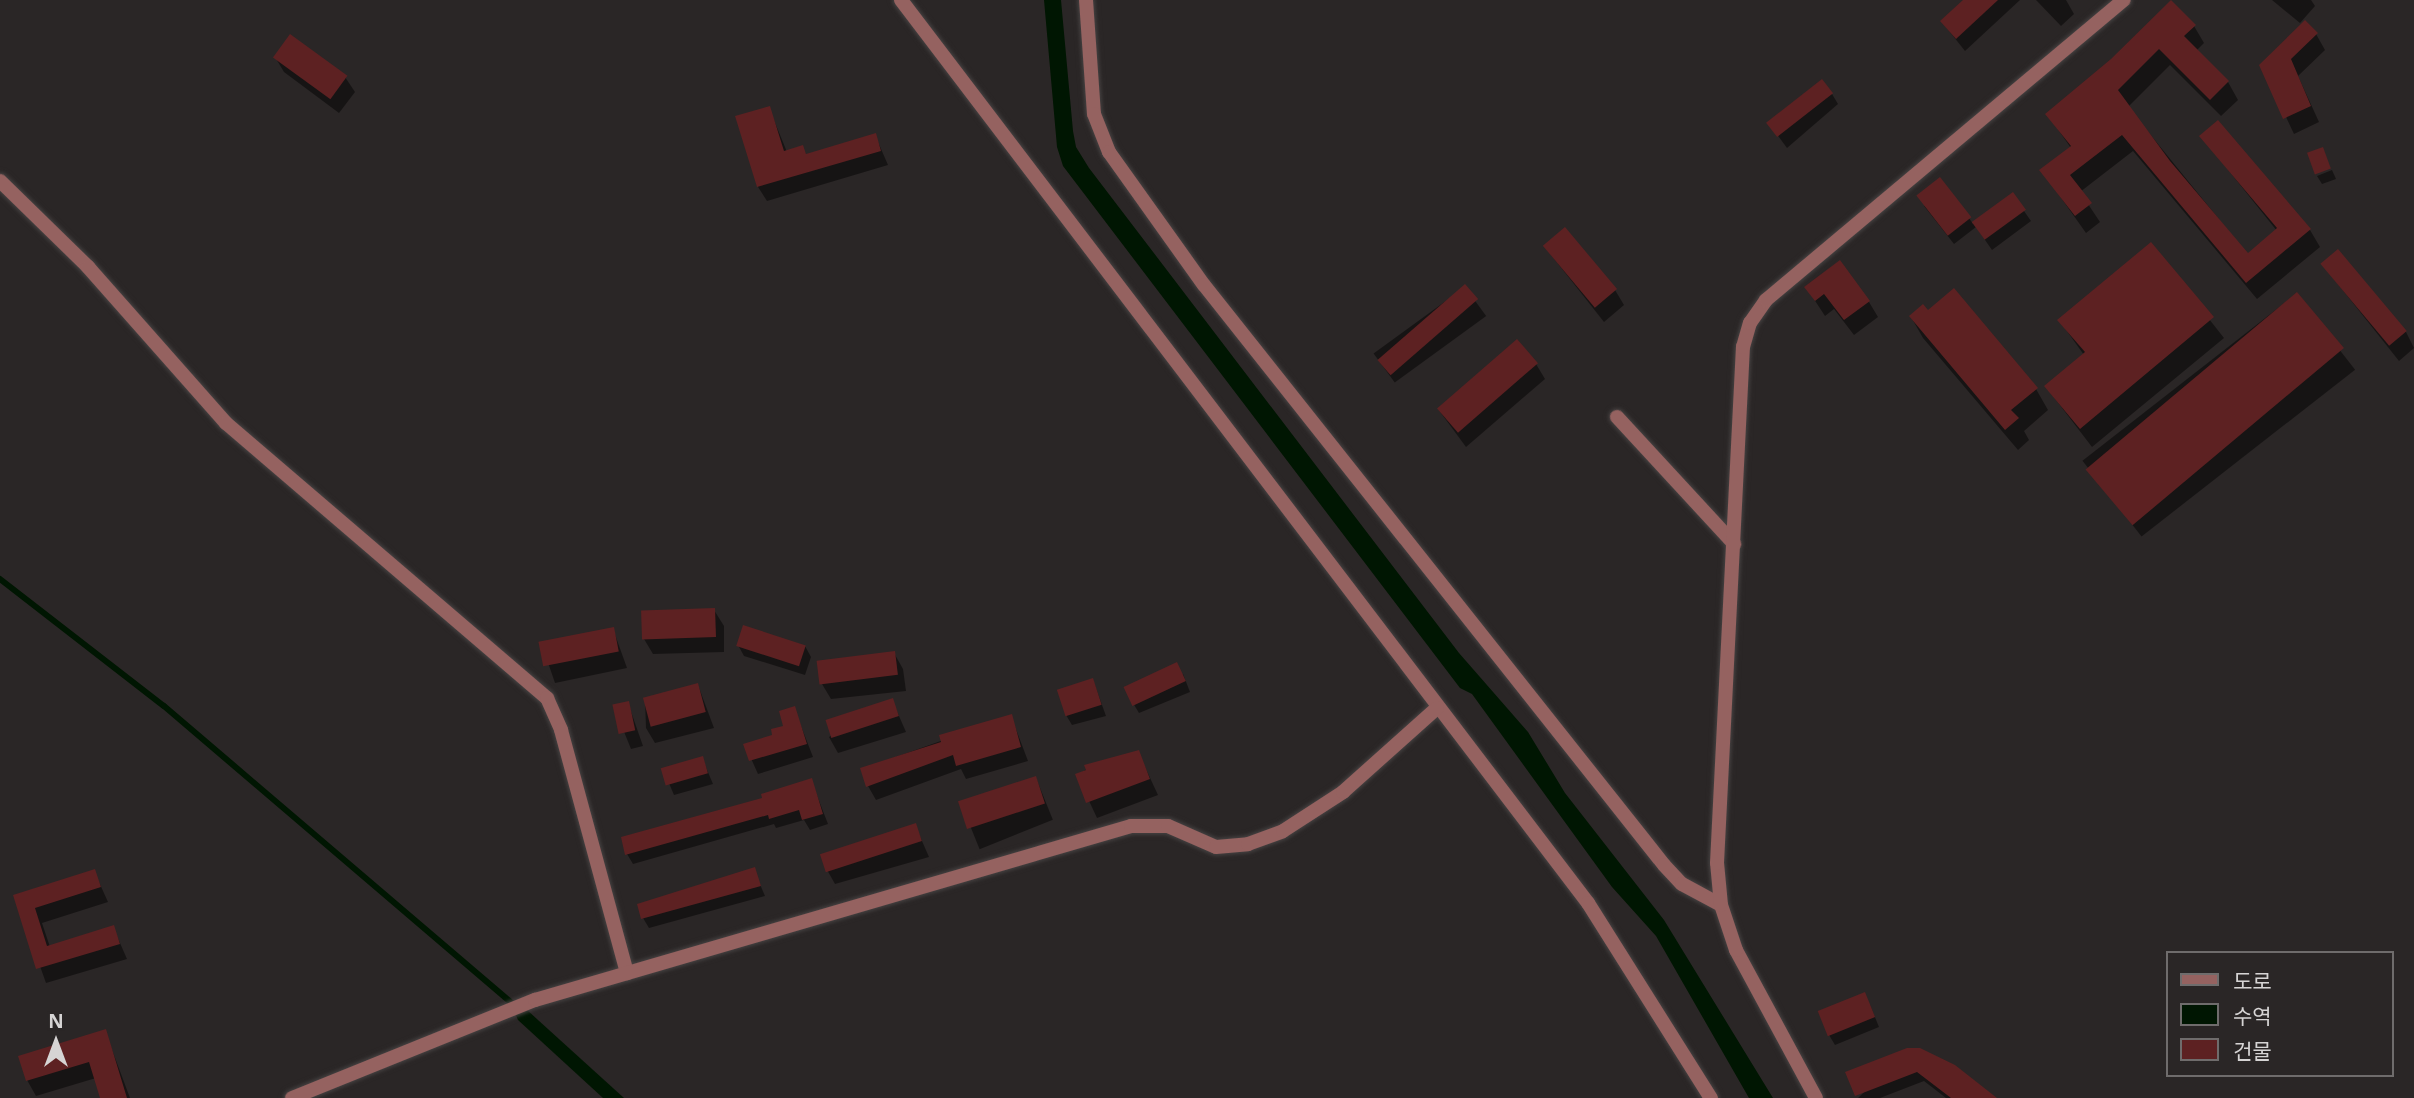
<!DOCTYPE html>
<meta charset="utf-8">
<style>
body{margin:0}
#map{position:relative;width:2414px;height:1098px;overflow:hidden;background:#2a2626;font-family:"Noto Sans","Noto Sans KR",sans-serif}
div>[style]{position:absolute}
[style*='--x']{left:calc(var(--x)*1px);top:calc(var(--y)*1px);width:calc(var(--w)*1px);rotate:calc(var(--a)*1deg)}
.water>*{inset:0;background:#001602}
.shadow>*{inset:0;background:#0007;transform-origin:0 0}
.stream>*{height:6px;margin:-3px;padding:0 3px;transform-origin:3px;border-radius:3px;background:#001602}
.building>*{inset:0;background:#5d2122;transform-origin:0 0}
.roads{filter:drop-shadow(0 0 2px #464242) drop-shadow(0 0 2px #464242)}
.street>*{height:14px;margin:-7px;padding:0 7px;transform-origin:7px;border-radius:7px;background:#956260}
span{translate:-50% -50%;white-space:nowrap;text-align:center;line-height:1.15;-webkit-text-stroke:5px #2a2626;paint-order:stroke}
.legend{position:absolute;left:2166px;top:951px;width:228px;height:126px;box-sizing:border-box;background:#2a2626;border:2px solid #6f6c6c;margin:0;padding:9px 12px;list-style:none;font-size:21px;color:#d6d4d4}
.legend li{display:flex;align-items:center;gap:14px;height:35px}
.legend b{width:35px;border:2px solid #6f6c6c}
.north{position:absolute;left:21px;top:1007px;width:70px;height:70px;-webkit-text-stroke:5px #2a2626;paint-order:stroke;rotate:0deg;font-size:19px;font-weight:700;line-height:28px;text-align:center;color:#d6d4d4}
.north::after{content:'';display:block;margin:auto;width:24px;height:32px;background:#d6d4d4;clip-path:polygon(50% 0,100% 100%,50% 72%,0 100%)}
</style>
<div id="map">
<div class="water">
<i style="clip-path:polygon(1044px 0,1061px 0,1073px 131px,1076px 147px,1089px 168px,1459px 653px,1528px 732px,1565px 793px,1664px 920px,1773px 1098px,1749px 1098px,1656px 936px,1612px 887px,1472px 694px,1460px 688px,1063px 166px,1057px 147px)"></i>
<i style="clip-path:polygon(527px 1010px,624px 1098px,603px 1098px,518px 1020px,514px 1011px)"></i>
</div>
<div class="shadow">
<i style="clip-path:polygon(1966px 0,2020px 0,1965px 51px,1942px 22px)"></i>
<i style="clip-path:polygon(2036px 0,2066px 0,2074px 14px,2061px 26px)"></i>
<i style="clip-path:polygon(2272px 0,2311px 0,2315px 6px,2300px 23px)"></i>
<i style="clip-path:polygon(2194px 26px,2204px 43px,2196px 51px,2228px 82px,2238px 100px,2221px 116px,2170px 65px,2128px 107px,2248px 255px,2277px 231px,2201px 136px,2310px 230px,2320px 247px,2257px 299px,2133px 151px,2080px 192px,2100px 222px,2086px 233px,2042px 171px,2071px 148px,2047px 114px)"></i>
<i style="clip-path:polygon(2316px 34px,2325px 50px,2298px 76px,2319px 122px,2294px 134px,2262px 66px)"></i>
<i style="clip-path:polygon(275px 57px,345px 77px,355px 92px,339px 113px,284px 72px)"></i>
<i style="clip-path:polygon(1832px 94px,1838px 104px,1787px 148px,1771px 126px)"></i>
<i style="clip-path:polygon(769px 108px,787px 152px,802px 147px,807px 156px,875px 135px,888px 165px,767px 201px,758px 187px)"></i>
<i style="clip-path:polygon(2332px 170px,2336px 179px,2322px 184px,2317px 176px)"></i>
<i style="clip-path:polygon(2012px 194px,2031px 221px,1992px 250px,1976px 227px,1954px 244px,1924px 206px,1969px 218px,1973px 224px)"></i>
<i style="clip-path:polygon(2150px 244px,2224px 338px,2092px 447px,2046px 387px,2084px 355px,2059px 320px)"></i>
<i style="clip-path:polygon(1544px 246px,1615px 290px,1624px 305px,1604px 322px)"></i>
<i style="clip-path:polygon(2322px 264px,2406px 332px,2414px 348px,2399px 361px)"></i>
<i style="left:1465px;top:287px;width:36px;height:113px;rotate:54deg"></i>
<i style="clip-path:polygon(1806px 287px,1869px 302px,1878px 317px,1854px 335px,1834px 309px,1825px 316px)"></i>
<i style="left:2296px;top:294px;width:96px;height:271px;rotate:52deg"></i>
<i style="clip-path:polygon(1911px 317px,2036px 389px,2048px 410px,2024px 431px,2029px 440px,2018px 450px,1923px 338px)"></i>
<i style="clip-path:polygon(1536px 364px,1545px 379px,1466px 447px,1438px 409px)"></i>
<i style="clip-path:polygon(714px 610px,724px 626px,724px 652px,653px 654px,644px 639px)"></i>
<i style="clip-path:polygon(613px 629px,627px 668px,555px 683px,542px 645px)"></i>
<i style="clip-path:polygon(738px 645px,805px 646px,811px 657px,805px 675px,744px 656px)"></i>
<i style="clip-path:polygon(894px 653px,903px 669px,906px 691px,831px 699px,822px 684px)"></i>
<i style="clip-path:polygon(1183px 674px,1190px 692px,1139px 713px,1133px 703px)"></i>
<i style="clip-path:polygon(1093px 680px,1106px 716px,1072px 725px,1066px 715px)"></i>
<i style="clip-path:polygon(698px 685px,714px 728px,655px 743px,646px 728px,645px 699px)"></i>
<i style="clip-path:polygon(892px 700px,906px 732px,838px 753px,829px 737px)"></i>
<i style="clip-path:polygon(628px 703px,643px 746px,631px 749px,614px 707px)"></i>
<i style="clip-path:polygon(794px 708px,813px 757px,758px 774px,745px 745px,774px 736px,785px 727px)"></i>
<i style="clip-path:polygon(1011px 716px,1028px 761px,966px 779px,961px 769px,876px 800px,868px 786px,862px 769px)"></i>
<i style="clip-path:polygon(1138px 752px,1158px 795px,1097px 818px,1077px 775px,1101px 761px)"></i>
<i style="clip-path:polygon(702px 758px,713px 784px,674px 795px,663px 769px)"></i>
<i style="left:1036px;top:778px;width:45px;height:79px;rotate:68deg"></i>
<i style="clip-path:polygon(811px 780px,828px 824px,810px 830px,804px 820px,776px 828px,774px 824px,633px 864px,627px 854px)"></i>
<i style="clip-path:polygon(915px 825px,929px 857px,835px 884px,826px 868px)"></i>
<i style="clip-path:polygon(754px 870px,765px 896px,649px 928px,643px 918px)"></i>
<i style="clip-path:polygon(94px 871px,108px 902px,42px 923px,50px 947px,113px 927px,127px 959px,46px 983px,15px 896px)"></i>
<i style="clip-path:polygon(1870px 1005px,1879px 1027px,1835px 1045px,1829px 1035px)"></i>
<i style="clip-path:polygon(105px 1031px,130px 1098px,102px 1098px,96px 1078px,36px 1096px,27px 1080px)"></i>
<i style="clip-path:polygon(1908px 1050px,1995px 1098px,1946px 1098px,1924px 1081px,1880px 1098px,1858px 1098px)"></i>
</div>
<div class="stream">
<i style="--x:0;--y:579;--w:207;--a:37.8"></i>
<i style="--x:164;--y:706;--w:463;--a:40.5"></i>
</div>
<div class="building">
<i style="clip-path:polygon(1963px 0,1998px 0,1956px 39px,1940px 21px)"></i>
<i style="clip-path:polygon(2171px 0,2196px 25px,2184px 36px,2229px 81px,2210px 100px,2159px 49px,2118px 90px,2170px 161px,2248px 253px,2277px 228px,2199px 136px,2218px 120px,2311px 229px,2246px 283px,2122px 135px,2070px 175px,2092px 203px,2075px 216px,2039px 170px,2071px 146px,2045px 114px,2111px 59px)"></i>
<i style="clip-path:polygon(2305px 20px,2318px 33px,2291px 59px,2311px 106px,2283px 119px,2259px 65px)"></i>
<i style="left:290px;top:34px;width:71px;height:29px;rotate:36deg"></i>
<i style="left:1822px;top:79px;width:18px;height:71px;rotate:52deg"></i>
<i style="clip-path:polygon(770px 106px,784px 151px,803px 145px,806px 154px,876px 133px,881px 151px,757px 187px,735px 116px)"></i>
<i style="left:2323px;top:147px;width:23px;height:17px;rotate:70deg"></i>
<i style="left:1940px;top:177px;width:51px;height:30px;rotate:52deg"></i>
<i style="left:2013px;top:192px;width:22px;height:51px;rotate:54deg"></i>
<i style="left:1565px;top:227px;width:81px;height:29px;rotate:50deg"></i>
<i style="clip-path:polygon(2151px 242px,2214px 317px,2080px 429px,2044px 386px,2085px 352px,2057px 320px)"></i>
<i style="left:2338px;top:249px;width:107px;height:23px;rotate:50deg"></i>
<i style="clip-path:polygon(1840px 260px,1870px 301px,1844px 320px,1824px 294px,1815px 301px,1804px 287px)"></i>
<i style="left:1465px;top:284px;width:20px;height:116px;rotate:49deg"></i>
<i style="clip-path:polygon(1954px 288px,2038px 388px,2011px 410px,2019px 418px,2005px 430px,1909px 316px,1923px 304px,1928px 310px)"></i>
<i style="left:2297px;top:292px;width:73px;height:276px;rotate:50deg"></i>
<i style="left:1517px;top:339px;width:32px;height:106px;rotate:49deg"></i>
<i style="left:715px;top:608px;width:29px;height:74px;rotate:88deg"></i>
<i style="left:743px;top:625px;width:66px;height:22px;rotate:18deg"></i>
<i style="left:614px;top:627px;width:25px;height:77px;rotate:79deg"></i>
<i style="left:895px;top:651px;width:24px;height:79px;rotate:83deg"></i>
<i style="left:1177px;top:662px;width:21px;height:59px;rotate:65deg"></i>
<i style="left:1093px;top:678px;width:28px;height:38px;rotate:72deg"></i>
<i style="left:698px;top:683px;width:30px;height:57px;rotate:75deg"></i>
<i style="left:893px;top:698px;width:19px;height:71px;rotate:72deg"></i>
<i style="left:629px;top:701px;width:30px;height:17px;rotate:78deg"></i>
<i style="clip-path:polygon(795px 706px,807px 744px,749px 761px,743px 744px,772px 735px,771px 729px,783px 726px,779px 711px)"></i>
<i style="clip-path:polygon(1012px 714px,1021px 747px,956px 766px,953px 755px,866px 787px,860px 768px,941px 742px,939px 735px)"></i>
<i style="clip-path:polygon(1139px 750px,1150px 779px,1086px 803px,1075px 774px,1086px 770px,1084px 765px)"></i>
<i style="left:703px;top:756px;width:18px;height:44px;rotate:74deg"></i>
<i style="left:1036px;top:776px;width:29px;height:82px;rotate:72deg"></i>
<i style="clip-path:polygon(812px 778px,823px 814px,802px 820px,799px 810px,769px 819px,768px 815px,625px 855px,621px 837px,762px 798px,761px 794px)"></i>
<i style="left:916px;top:823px;width:19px;height:101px;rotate:72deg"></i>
<i style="clip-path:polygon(755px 867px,761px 886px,641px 919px,637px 904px)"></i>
<i style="clip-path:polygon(95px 869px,101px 887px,35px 908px,47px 946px,114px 925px,120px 944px,36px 969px,13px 895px)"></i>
<i style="left:1865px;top:992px;width:27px;height:51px;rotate:68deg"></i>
<i style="clip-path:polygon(106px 1029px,127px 1098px,100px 1098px,89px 1062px,26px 1081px,18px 1056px)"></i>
<i style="clip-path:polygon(1907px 1048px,1920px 1048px,1955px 1065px,1997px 1098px,1951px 1098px,1917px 1072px,1855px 1096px,1845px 1072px)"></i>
</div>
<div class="roads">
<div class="street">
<i style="--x:901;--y:0;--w:1135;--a:52.74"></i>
<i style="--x:1588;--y:903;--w:231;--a:57.8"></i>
<i style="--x:1086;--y:0;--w:114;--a:86"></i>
<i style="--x:1094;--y:114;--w:41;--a:68.5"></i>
<i style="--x:1109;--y:152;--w:163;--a:54.5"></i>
<i style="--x:1204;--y:285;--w:740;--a:51.58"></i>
<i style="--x:1664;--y:865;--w:26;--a:47"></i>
<i style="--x:1682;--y:884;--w:44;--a:28.3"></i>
<i style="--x:0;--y:181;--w:123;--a:44.3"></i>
<i style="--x:88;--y:267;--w:208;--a:48.5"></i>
<i style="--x:226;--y:423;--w:423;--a:40.6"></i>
<i style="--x:547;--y:698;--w:35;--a:66"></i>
<i style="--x:561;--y:730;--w:252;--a:74.8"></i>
<i style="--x:1617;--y:417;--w:173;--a:47.3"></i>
<i style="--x:292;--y:1098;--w:262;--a:-22"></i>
<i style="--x:535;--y:1000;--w:621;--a:-16.27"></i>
<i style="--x:1131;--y:826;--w:37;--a:0"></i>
<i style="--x:1168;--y:826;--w:52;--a:23.6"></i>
<i style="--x:1216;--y:847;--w:32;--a:-5"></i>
<i style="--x:1248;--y:844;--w:37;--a:-20"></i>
<i style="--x:1283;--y:831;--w:72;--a:-33"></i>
<i style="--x:1343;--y:792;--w:126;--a:-41.8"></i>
<i style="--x:1816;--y:1098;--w:168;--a:-118.4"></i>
<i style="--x:1736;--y:950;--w:47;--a:-108.4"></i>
<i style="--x:1721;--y:905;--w:42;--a:-95.4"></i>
<i style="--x:1717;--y:863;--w:517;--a:-87.12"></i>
<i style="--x:1743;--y:347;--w:25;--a:-74"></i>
<i style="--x:1750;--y:323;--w:28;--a:-55"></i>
<i style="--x:1766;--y:300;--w:467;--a:-40"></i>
</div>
</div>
<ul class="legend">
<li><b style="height:9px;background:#956260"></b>도로</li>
<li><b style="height:19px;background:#001602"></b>수역</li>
<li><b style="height:19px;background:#5d2122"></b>건물</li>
</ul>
<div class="north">N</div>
</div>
